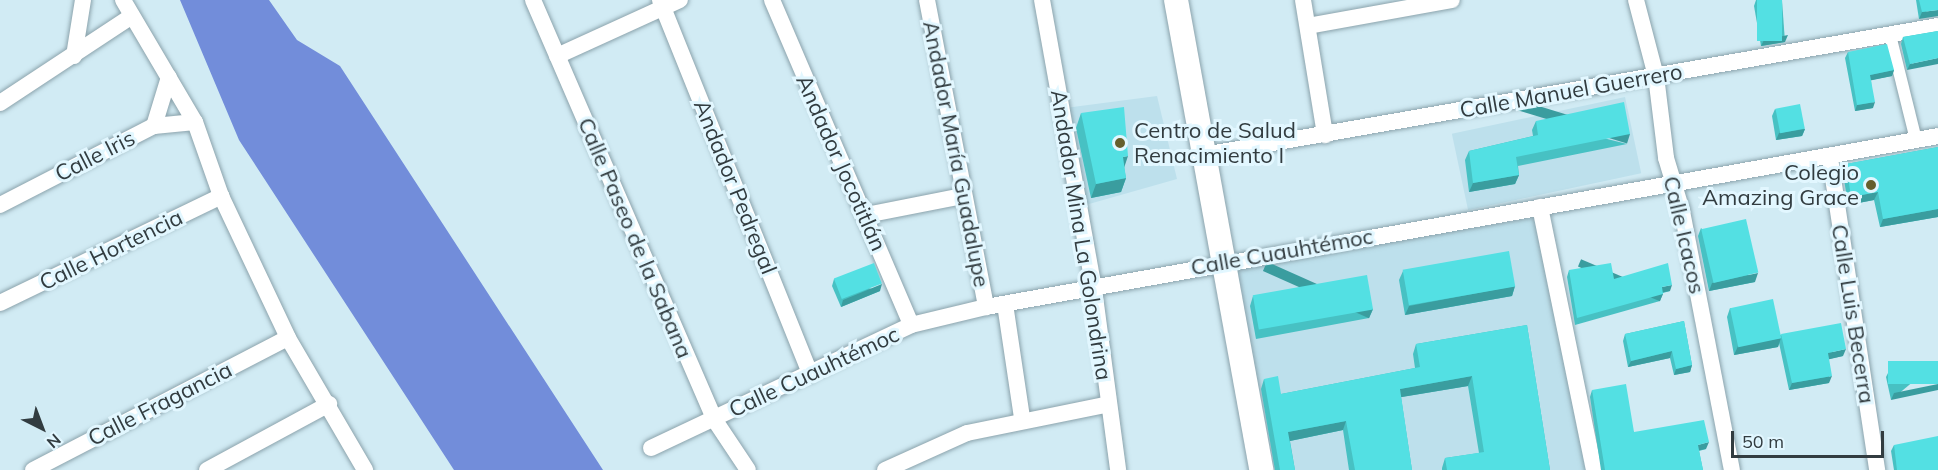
<!DOCTYPE html>
<meta charset="utf-8">
<style>
body{margin:0}
#map{position:relative;width:1938px;height:470px;overflow:hidden;background:#d1ebf4;font-family:Mulish,sans-serif}
div>[style]{position:absolute}
[style*='--x']{left:calc(var(--x)*1px);top:calc(var(--y)*1px);width:calc(var(--w)*1px);rotate:calc(var(--a)*1deg)}
.built>*{inset:0;background:#bde0ec;transform-origin:0 0}
.water>*{inset:0;background:#728dda}
.roads{filter:drop-shadow(0 0 2px #8ba3ac) drop-shadow(0 0 2px #8ba3ac)}
.pedestrian>*{height:12px;margin:-6px;padding:0 6px;transform-origin:6px;border-radius:6px;background:#fff}
.minor>*{height:16px;margin:-8px;padding:0 8px;transform-origin:8px;border-radius:8px;background:#fff}
.secondary>*{height:24px;margin:-12px;padding:0 12px;transform-origin:12px;border-radius:12px;background:#fff}
.wall>*{inset:0;background:#47c1c3}
.shaded-wall>*{inset:0;background:#3a9d9f;transform-origin:0 0}
.building>*{inset:0;background:#53e0e3;transform-origin:0 0}
.dots>*{width:16px;height:16px;translate:-50% -50%;box-sizing:border-box;border:3px solid #e2f7ff;border-radius:50%}
span{translate:-50% -50%;white-space:nowrap;text-align:center;line-height:1.15;-webkit-text-stroke:6px #e2f7ff;paint-order:stroke}
.street-label{font-size:22px;color:#323c40}
.poi-label{font-size:22px;color:#323c40}
.left{translate:0 -50%;text-align:left}
.right{translate:-100% -50%;text-align:right}
.north{position:absolute;left:12px;top:398px;width:60px;height:60px;-webkit-text-stroke:4px #e2f7ff;paint-order:stroke;rotate:138deg;font-size:16px;font-weight:700;line-height:24px;text-align:center;color:#323c40}
.north::after{content:'';display:block;margin:auto;width:21px;height:27px;background:#323c40;clip-path:polygon(50% 0,100% 100%,50% 72%,0 100%)}
.scale{position:absolute;left:1731px;top:431px;width:153px;height:27px;box-sizing:border-box;border:3px solid #323c40;border-top:0;padding-left:8px;font-size:18px;line-height:21px;white-space:nowrap;color:#323c40;-webkit-text-stroke:4px #e2f7ff;paint-order:stroke}
</style>
<div id="map">
<div class="built">
<i style="clip-path:polygon(1157px 96px,1177px 179px,1082px 206px,1065px 108px)"></i>
<i style="left:1625px;top:97px;width:78px;height:177px;rotate:78deg"></i>
<i style="clip-path:polygon(1534px 218px,1587px 470px,1271px 470px,1230px 267px)"></i>
</div>
<div class="water">
<i style="clip-path:polygon(180px 0,269px 0,297px 40px,340px 66px,603px 470px,454px 470px,239px 140px)"></i>
</div>
<div class="roads">
<div class="pedestrian">
<i style="--x:1890;--y:35;--w:108;--a:76.1"></i>
</div>
<div class="minor">
<i style="--x:123;--y:0;--w:142;--a:59.5"></i>
<i style="--x:195;--y:122;--w:78;--a:70.6"></i>
<i style="--x:221;--y:196;--w:157;--a:64.7"></i>
<i style="--x:288;--y:338;--w:153;--a:59.7"></i>
<i style="--x:533;--y:0;--w:456;--a:66.6"></i>
<i style="--x:714;--y:419;--w:61;--a:56.3"></i>
<i style="--x:660;--y:0;--w:403;--a:68.1"></i>
<i style="--x:772;--y:0;--w:353;--a:66.8"></i>
<i style="--x:927;--y:0;--w:313;--a:79.1"></i>
<i style="--x:1042;--y:0;--w:294;--a:79.8"></i>
<i style="--x:1094;--y:289;--w:183;--a:82.4"></i>
<i style="--x:1303;--y:0;--w:137;--a:80.7"></i>
<i style="--x:1636;--y:0;--w:79;--a:75.3"></i>
<i style="--x:1656;--y:76;--w:83;--a:83"></i>
<i style="--x:1666;--y:158;--w:55;--a:73.2"></i>
<i style="--x:1682;--y:211;--w:264;--a:79.1"></i>
<i style="--x:1308;--y:26;--w:146;--a:-10.2"></i>
<i style="--x:74;--y:56;--w:57;--a:-80.9"></i>
<i style="--x:557;--y:56;--w:135;--a:-24.5"></i>
<i style="--x:0;--y:103;--w:158;--a:-33.4"></i>
<i style="--x:154;--y:126;--w:51;--a:-73"></i>
<i style="--x:1204;--y:155;--w:745;--a:-9.97"></i>
<i style="--x:1830;--y:158;--w:316;--a:81.4"></i>
<i style="--x:0;--y:205;--w:173;--a:-27.2"></i>
<i style="--x:154;--y:126;--w:41;--a:-5.6"></i>
<i style="--x:1540;--y:207;--w:268;--a:78.4"></i>
<i style="--x:866;--y:215;--w:99;--a:-11.1"></i>
<i style="--x:0;--y:303;--w:246;--a:-25.8"></i>
<i style="--x:1005;--y:304;--w:115;--a:81.5"></i>
<i style="--x:651;--y:448;--w:288;--a:-25.3"></i>
<i style="--x:911;--y:325;--w:77;--a:-13.5"></i>
<i style="--x:986;--y:307;--w:967;--a:-10.18"></i>
<i style="--x:33;--y:470;--w:287;--a:-27.4"></i>
<i style="--x:207;--y:470;--w:139;--a:-28.4"></i>
<i style="--x:885;--y:470;--w:90;--a:-24.3"></i>
<i style="--x:967;--y:433;--w:145;--a:-11.5"></i>
</div>
<div class="secondary">
<i style="--x:1176;--y:0;--w:478;--a:79.7"></i>
</div>
</div>
<div class="wall">
<i style="clip-path:polygon(1756px 0,1782px 0,1785px 42px,1761px 46px,1754px 6px)"></i>
<i style="clip-path:polygon(1916px 0,1938px 0,1919px 19px)"></i>
<i style="clip-path:polygon(1938px 31px,1907px 70px,1901px 44px,1903px 37px)"></i>
<i style="clip-path:polygon(1848px 52px,1894px 70px,1892px 76px,1871px 80px,1873px 108px,1855px 111px,1845px 58px)"></i>
<i style="clip-path:polygon(1775px 109px,1805px 129px,1802px 136px,1776px 140px,1772px 116px)"></i>
<i style="clip-path:polygon(1081px 113px,1124px 167px,1126px 178px,1121px 192px,1091px 198px,1076px 128px)"></i>
<i style="clip-path:polygon(1536px 121px,1627px 144px,1518px 166px,1519px 175px,1515px 184px,1469px 192px,1465px 160px,1469px 151px,1533px 136px,1532px 130px)"></i>
<i style="clip-path:polygon(1938px 147px,1938px 217px,1880px 227px,1874px 200px,1848px 205px,1843px 173px,1846px 164px)"></i>
<i style="clip-path:polygon(1701px 228px,1755px 282px,1709px 291px,1698px 236px)"></i>
<i style="clip-path:polygon(1569px 270px,1614px 279px,1670px 291px,1663px 293px,1660px 301px,1575px 325px,1567px 277px)"></i>
<i style="clip-path:polygon(1403px 271px,1515px 286px,1512px 296px,1405px 315px,1399px 280px)"></i>
<i style="clip-path:polygon(834px 279px,880px 291px,841px 307px,832px 286px)"></i>
<i style="clip-path:polygon(1253px 296px,1373px 309px,1369px 318px,1256px 339px,1250px 306px)"></i>
<i style="clip-path:polygon(1730px 308px,1781px 335px,1843px 356px,1829px 359px,1829px 383px,1789px 390px,1779px 343px,1778px 347px,1734px 355px,1727px 317px)"></i>
<i style="clip-path:polygon(1684px 321px,1692px 365px,1690px 372px,1674px 375px,1670px 358px,1628px 367px,1623px 341px,1625px 334px)"></i>
<i style="clip-path:polygon(1527px 325px,1550px 470px,1442px 470px,1442px 468px,1445px 458px,1479px 453px,1468px 386px,1401px 397px,1412px 470px,1349px 470px,1343px 430px,1290px 441px,1295px 470px,1275px 470px,1261px 389px,1264px 379px,1281px 394px,1415px 368px,1413px 354px,1416px 344px)"></i>
<i style="clip-path:polygon(1938px 361px,1891px 400px,1886px 377px,1889px 371px)"></i>
<i style="clip-path:polygon(1592px 390px,1634px 432px,1706px 449px,1699px 451px,1703px 470px,1601px 470px,1590px 397px)"></i>
<i style="clip-path:polygon(1894px 445px,1938px 470px,1894px 470px,1891px 451px)"></i>
</div>
<div class="shaded-wall">
<i style="clip-path:polygon(1938px 10px,1938px 16px,1919px 19px,1922px 12px)"></i>
<i style="clip-path:polygon(1788px 35px,1785px 42px,1761px 46px,1764px 40px)"></i>
<i style="clip-path:polygon(1938px 58px,1938px 64px,1907px 70px,1910px 64px)"></i>
<i style="clip-path:polygon(1894px 70px,1892px 76px,1868px 81px,1870px 75px)"></i>
<i style="clip-path:polygon(1875px 102px,1873px 108px,1855px 111px,1857px 105px)"></i>
<i style="clip-path:polygon(1805px 129px,1802px 136px,1776px 140px,1779px 133px)"></i>
<i style="left:1630px;top:134px;width:10px;height:116px;rotate:107deg"></i>
<i style="clip-path:polygon(1128px 156px,1123px 171px,1123px 157px)"></i>
<i style="clip-path:polygon(1519px 175px,1515px 184px,1469px 192px,1473px 183px)"></i>
<i style="clip-path:polygon(1126px 178px,1121px 192px,1091px 198px,1096px 184px)"></i>
<i style="clip-path:polygon(1878px 192px,1874px 200px,1848px 205px,1851px 197px)"></i>
<i style="clip-path:polygon(1938px 209px,1938px 217px,1880px 227px,1883px 219px)"></i>
<i style="clip-path:polygon(1758px 273px,1755px 282px,1709px 291px,1712px 283px)"></i>
<i style="clip-path:polygon(882px 284px,880px 291px,841px 307px,843px 300px)"></i>
<i style="clip-path:polygon(1672px 285px,1670px 291px,1659px 293px,1662px 287px)"></i>
<i style="clip-path:polygon(1515px 286px,1512px 296px,1405px 315px,1409px 306px)"></i>
<i style="left:1663px;top:294px;width:8px;height:89px;rotate:113deg"></i>
<i style="left:1373px;top:309px;width:10px;height:116px;rotate:114deg"></i>
<i style="clip-path:polygon(1781px 338px,1778px 347px,1734px 355px,1738px 346px)"></i>
<i style="clip-path:polygon(1846px 349px,1843px 356px,1826px 360px,1828px 353px)"></i>
<i style="clip-path:polygon(1672px 351px,1670px 358px,1628px 367px,1631px 361px)"></i>
<i style="clip-path:polygon(1692px 365px,1690px 372px,1674px 375px,1676px 369px)"></i>
<i style="clip-path:polygon(1472px 376px,1468px 386px,1396px 398px,1400px 389px)"></i>
<i style="clip-path:polygon(1832px 376px,1829px 383px,1789px 390px,1792px 383px)"></i>
<i style="clip-path:polygon(1938px 384px,1938px 390px,1891px 400px,1894px 393px)"></i>
<i style="clip-path:polygon(1346px 421px,1343px 430px,1285px 442px,1288px 432px)"></i>
<i style="clip-path:polygon(1709px 442px,1706px 449px,1695px 451px,1698px 445px)"></i>
</div>
<div class="building">
<i style="left:1757px;top:0;width:25px;height:41px"></i>
<i style="clip-path:polygon(1919px 0,1938px 0,1938px 10px,1922px 12px)"></i>
<i style="clip-path:polygon(1938px 31px,1938px 58px,1910px 64px,1903px 37px)"></i>
<i style="clip-path:polygon(1887px 44px,1894px 70px,1870px 75px,1875px 102px,1857px 105px,1848px 52px)"></i>
<i style="clip-path:polygon(1624px 102px,1630px 134px,1516px 157px,1519px 175px,1473px 183px,1469px 151px,1538px 135px,1536px 121px)"></i>
<i style="left:1800px;top:104px;width:25px;height:25px;rotate:79deg"></i>
<i style="clip-path:polygon(1124px 107px,1128px 156px,1123px 157px,1126px 178px,1096px 184px,1081px 113px)"></i>
<i style="clip-path:polygon(1938px 147px,1938px 209px,1883px 219px,1878px 192px,1851px 197px,1846px 164px)"></i>
<i style="left:1746px;top:219px;width:55px;height:46px;rotate:77deg"></i>
<i style="left:1509px;top:251px;width:36px;height:108px;rotate:80deg"></i>
<i style="left:874px;top:263px;width:22px;height:43px;rotate:69deg"></i>
<i style="clip-path:polygon(1611px 263px,1614px 279px,1668px 263px,1672px 285px,1662px 287px,1663px 294px,1577px 318px,1569px 270px)"></i>
<i style="left:1367px;top:275px;width:35px;height:116px;rotate:80deg"></i>
<i style="left:1773px;top:299px;width:40px;height:44px;rotate:78deg"></i>
<i style="clip-path:polygon(1684px 321px,1692px 365px,1676px 369px,1672px 351px,1631px 361px,1625px 334px)"></i>
<i style="clip-path:polygon(1841px 323px,1846px 349px,1828px 353px,1832px 376px,1792px 383px,1781px 334px)"></i>
<i style="clip-path:polygon(1527px 325px,1550px 470px,1447px 470px,1445px 458px,1484px 452px,1472px 376px,1400px 389px,1412px 470px,1355px 470px,1346px 421px,1288px 432px,1295px 470px,1280px 470px,1264px 379px,1278px 376px,1281px 394px,1420px 367px,1416px 344px)"></i>
<i style="left:1938px;top:361px;width:23px;height:50px;rotate:90deg"></i>
<i style="clip-path:polygon(1626px 384px,1634px 432px,1704px 420px,1709px 442px,1698px 445px,1703px 470px,1605px 470px,1592px 390px)"></i>
<i style="clip-path:polygon(1938px 436px,1938px 470px,1897px 470px,1894px 445px)"></i>
</div>
<div class="dots">
<i style="left:1120px;top:143px;background:#655f2c"></i>
<i style="left:1871px;top:185px;background:#655f2c"></i>
</div>
<div class="street-label">
<span style="left:1571px;top:91px;rotate:-10deg">Calle Manuel Guerrero</span>
<span style="left:956px;top:154px;rotate:79deg">Andador María Guadalupe</span>
<span style="left:95px;top:156px;rotate:-27deg">Calle Iris</span>
<span style="left:841px;top:163px;rotate:66deg">Andador Jocotitlán</span>
<span style="left:735px;top:187px;rotate:68deg">Andador Pedregal</span>
<span style="left:1081px;top:235px;rotate:81deg">Andador Mina La Golondrina</span>
<span style="left:1684px;top:235px;rotate:77deg">Calle Icacos</span>
<span style="left:635px;top:238px;rotate:67deg">Calle Paseo de la Sabana</span>
<span style="left:111px;top:250px;rotate:-26deg">Calle Hortencia</span>
<span style="left:1282px;top:252px;rotate:-10deg">Calle Cuauhtémoc</span>
<span style="left:1853px;top:314px;rotate:81deg">Calle Luis Becerra</span>
<span style="left:814px;top:372px;rotate:-25deg">Calle Cuauhtémoc</span>
<span style="left:160px;top:404px;rotate:-27deg">Calle Fragancia</span>
</div>
<div class="poi-label">
<span class="left" style="left:1134px;top:143px">Centro de Salud<br>Renacimiento I</span>
<span class="right" style="left:1859px;top:185px">Colegio<br>Amazing Grace</span>
</div>
<div class="north">N</div>
<div class="scale">50 m</div>
</div>
